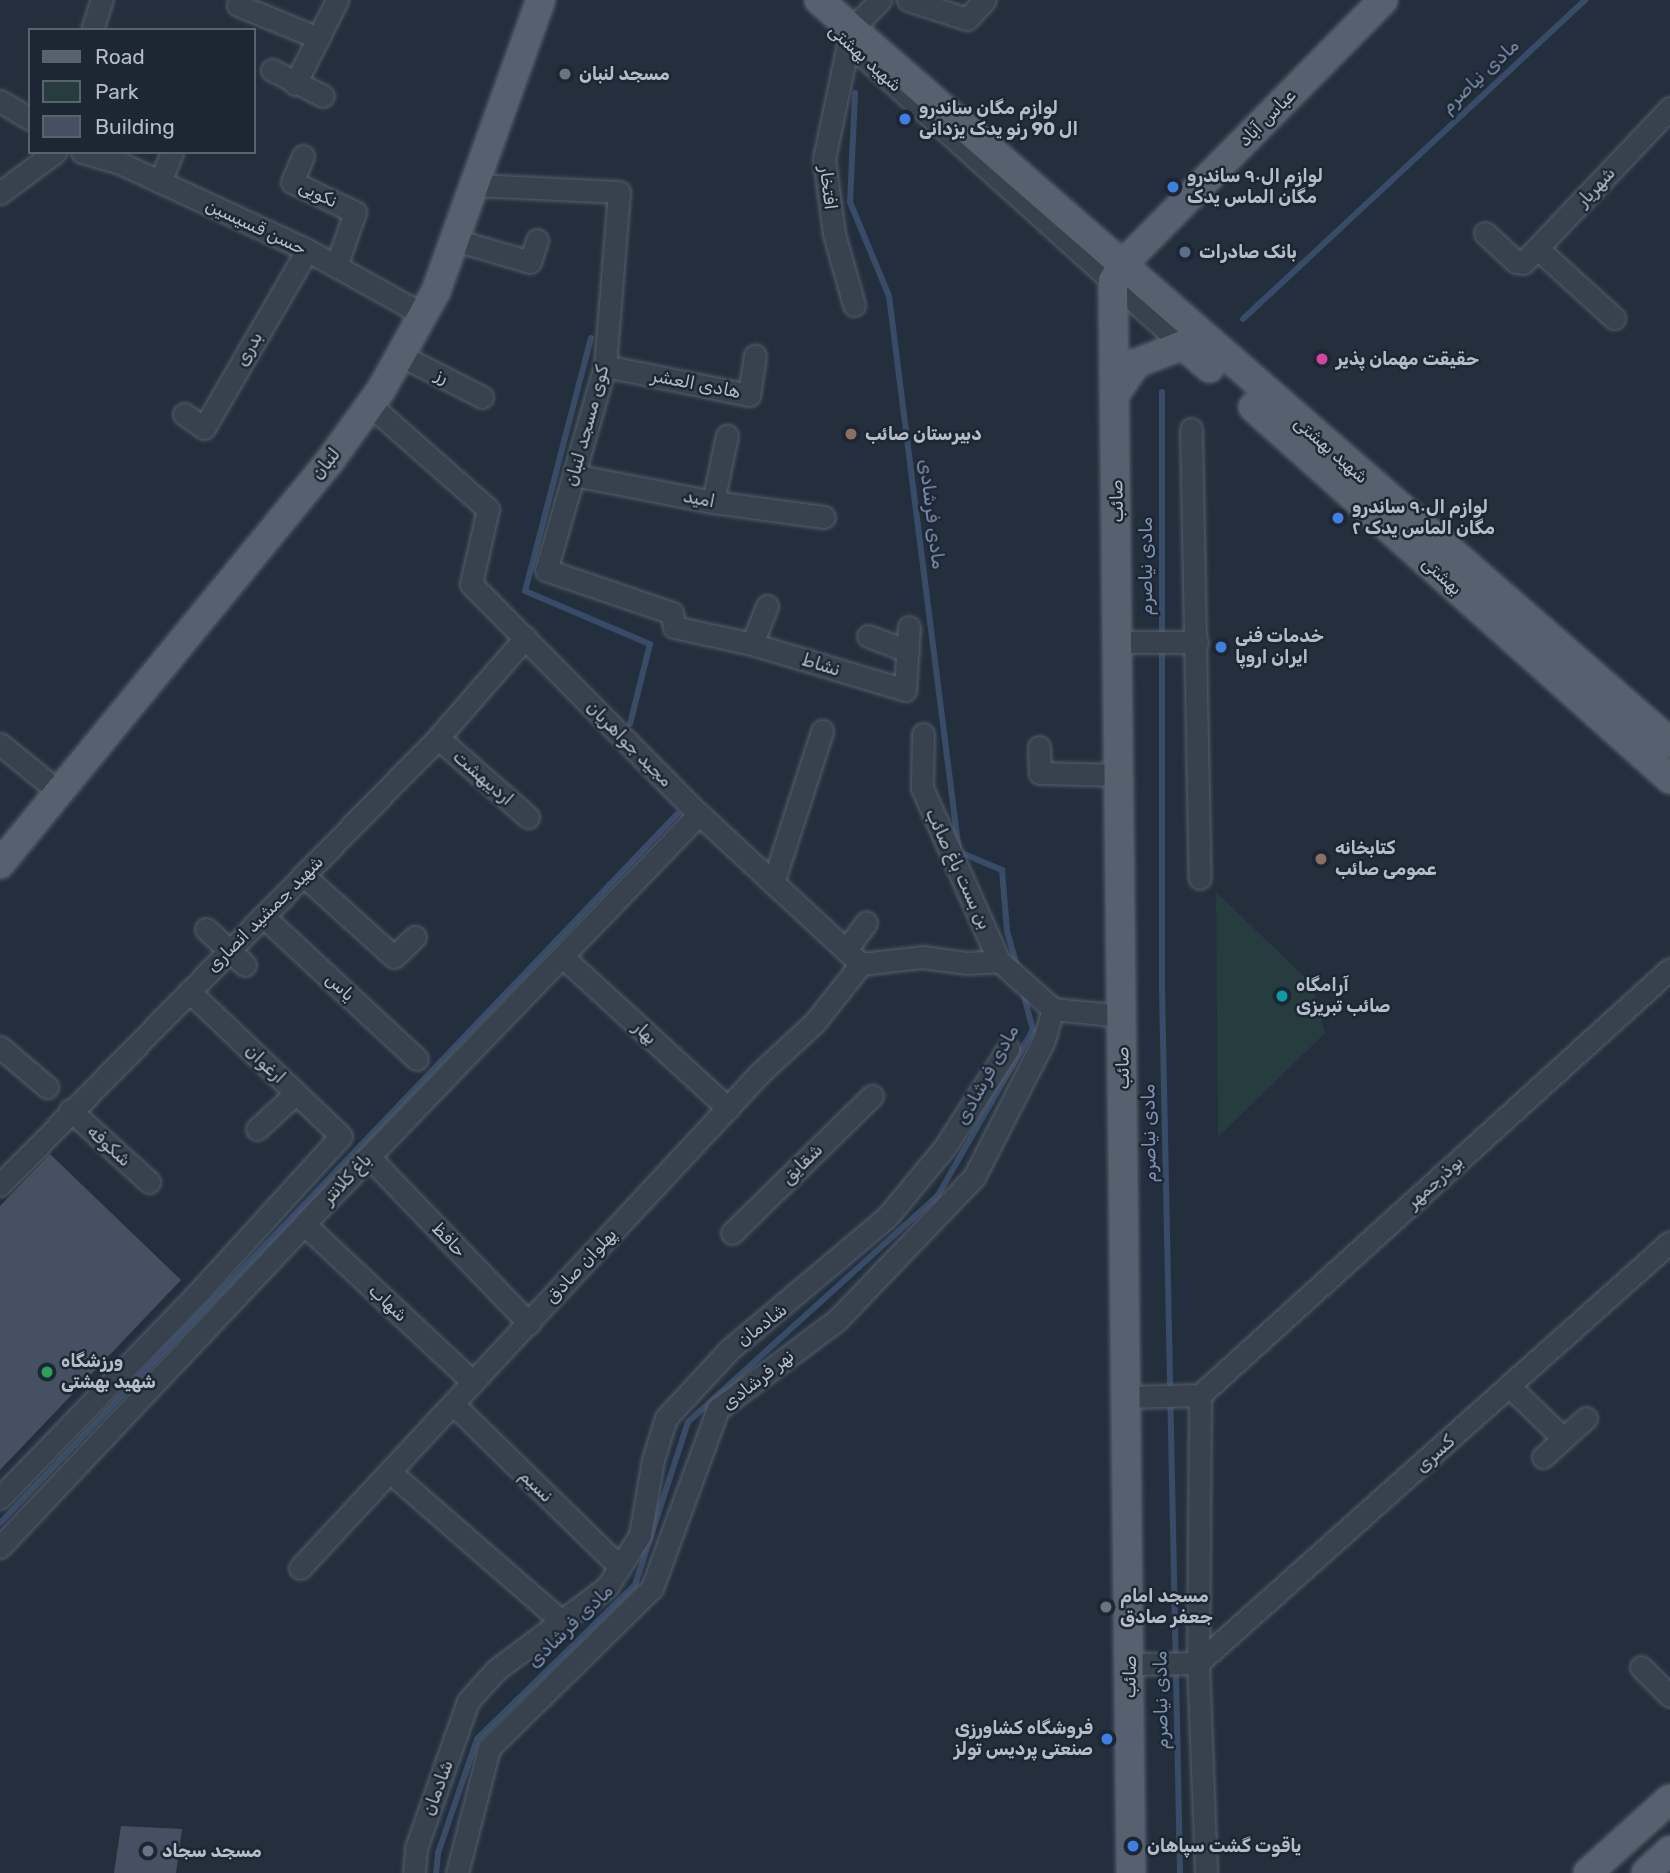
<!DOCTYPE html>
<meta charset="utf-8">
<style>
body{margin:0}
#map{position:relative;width:1670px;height:1873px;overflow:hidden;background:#242f3e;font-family:Rubik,"Noto Sans Arabic",sans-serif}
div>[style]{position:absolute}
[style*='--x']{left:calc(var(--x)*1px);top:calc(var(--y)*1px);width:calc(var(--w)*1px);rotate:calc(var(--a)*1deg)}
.green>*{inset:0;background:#263c3f}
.stream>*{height:6px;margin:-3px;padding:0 3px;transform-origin:3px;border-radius:3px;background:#394c67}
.building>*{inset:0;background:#455162}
.roads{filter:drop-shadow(0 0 2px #565f6c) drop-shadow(0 0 2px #565f6c)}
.minor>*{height:21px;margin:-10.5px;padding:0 10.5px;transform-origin:10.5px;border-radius:10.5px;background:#38414e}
.major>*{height:28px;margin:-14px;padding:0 14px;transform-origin:14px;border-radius:14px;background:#56606e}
.dots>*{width:19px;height:19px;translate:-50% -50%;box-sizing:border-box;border:4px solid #1d2633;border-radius:50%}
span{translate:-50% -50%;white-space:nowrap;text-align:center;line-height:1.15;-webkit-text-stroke:5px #1d2633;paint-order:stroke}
.street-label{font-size:18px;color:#b4bcc9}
.poi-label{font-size:18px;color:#b4bcc9;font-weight:700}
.left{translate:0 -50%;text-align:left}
.right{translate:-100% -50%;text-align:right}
.water-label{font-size:19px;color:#7c92b1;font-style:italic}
.legend{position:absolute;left:28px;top:28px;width:228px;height:126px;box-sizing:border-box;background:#1d2633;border:2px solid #59626f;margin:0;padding:9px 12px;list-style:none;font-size:21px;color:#b4bcc9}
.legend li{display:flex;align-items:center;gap:14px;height:35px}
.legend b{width:35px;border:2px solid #59626f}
</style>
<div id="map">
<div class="green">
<i style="clip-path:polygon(1216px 892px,1312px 984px,1325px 1033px,1218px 1137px)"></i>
</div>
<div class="stream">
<i style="--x:855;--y:93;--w:109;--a:92.6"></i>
<i style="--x:850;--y:202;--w:102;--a:67.5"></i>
<i style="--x:889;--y:296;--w:560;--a:82.82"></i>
<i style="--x:959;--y:852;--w:47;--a:22.7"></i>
<i style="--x:1002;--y:870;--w:61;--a:85.3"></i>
<i style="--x:1007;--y:931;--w:37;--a:74"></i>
<i style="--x:1243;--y:319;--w:468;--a:-43"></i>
<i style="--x:591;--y:338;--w:261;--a:104.6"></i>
<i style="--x:525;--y:591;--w:136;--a:23"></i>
<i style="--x:650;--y:644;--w:82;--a:104"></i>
<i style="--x:1162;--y:392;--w:597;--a:90"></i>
<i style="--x:1162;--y:989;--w:884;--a:88.83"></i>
<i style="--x:0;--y:1523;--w:980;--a:-46.32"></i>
<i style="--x:436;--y:1873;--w:20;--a:-84"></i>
<i style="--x:438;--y:1853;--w:120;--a:-71.1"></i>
<i style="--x:477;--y:1739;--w:221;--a:-44.3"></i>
<i style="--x:635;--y:1585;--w:171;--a:-72"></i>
<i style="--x:688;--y:1422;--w:338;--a:-42.2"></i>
<i style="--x:938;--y:1195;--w:190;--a:-60.1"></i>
<i style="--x:1033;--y:1030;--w:39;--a:-105"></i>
</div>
<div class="building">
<i style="clip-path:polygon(50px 1154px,181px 1280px,0 1470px,0 1206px)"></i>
<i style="clip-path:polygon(121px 1826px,182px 1829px,176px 1873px,114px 1873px)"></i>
</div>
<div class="roads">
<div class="minor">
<i style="--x:240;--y:0;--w:5;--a:112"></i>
<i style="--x:238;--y:5;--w:87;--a:22.4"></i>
<i style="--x:908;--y:0;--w:62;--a:17.9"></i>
<i style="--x:967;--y:19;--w:26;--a:-47"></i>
<i style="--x:92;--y:30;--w:32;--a:-72"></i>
<i style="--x:852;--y:46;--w:446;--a:42.1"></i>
<i style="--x:272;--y:70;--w:57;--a:27"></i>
<i style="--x:295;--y:84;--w:94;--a:-63.4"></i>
<i style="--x:0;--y:101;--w:35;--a:31"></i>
<i style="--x:82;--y:152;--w:40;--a:16"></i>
<i style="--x:120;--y:163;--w:206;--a:24.9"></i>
<i style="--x:307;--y:250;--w:134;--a:29.1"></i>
<i style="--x:303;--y:156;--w:28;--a:113"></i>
<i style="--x:292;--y:182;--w:70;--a:25.5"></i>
<i style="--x:355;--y:212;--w:57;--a:109.4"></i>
<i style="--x:160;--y:182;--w:32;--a:-68"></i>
<i style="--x:475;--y:185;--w:144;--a:2.8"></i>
<i style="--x:619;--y:192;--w:175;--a:94.6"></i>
<i style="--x:605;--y:366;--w:212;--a:106.1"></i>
<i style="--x:546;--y:570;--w:133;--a:18.8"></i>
<i style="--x:672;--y:613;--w:14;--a:82"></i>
<i style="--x:674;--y:627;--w:80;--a:12.3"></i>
<i style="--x:752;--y:644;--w:160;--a:16.7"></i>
<i style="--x:905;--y:690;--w:63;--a:-86.4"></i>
<i style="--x:0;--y:193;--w:69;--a:-36.7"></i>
<i style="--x:1485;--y:233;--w:42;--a:43.1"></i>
<i style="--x:1516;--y:262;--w:7;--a:8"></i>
<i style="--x:1523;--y:263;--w:214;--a:-46.5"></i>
<i style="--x:455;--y:240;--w:78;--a:16.3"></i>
<i style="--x:530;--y:262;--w:23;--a:-72"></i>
<i style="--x:1538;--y:249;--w:103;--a:42.2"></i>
<i style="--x:854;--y:305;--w:74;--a:-105.7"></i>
<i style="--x:834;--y:234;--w:76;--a:-97.6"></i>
<i style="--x:824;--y:159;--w:132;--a:-78.2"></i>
<i style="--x:851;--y:30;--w:42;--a:-46"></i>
<i style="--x:402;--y:356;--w:90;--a:27.1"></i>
<i style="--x:605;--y:366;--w:147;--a:11.4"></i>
<i style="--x:749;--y:395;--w:40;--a:-81.5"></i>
<i style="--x:370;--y:405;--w:157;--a:41.4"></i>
<i style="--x:488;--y:509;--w:77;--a:102.8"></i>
<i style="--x:471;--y:584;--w:324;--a:45.3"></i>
<i style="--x:699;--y:814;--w:221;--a:42.8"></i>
<i style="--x:861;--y:964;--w:61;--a:-6.5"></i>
<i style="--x:922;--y:957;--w:44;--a:7.8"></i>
<i style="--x:966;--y:963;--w:33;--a:-3"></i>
<i style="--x:184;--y:414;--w:24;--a:35"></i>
<i style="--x:204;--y:428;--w:206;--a:-59.9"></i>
<i style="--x:1191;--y:429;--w:449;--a:88.9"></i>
<i style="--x:574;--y:475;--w:142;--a:11"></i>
<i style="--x:713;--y:502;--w:112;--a:7.7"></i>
<i style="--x:713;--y:502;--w:68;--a:-78.2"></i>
<i style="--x:868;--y:636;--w:43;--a:20.6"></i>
<i style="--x:1119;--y:642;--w:78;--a:0"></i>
<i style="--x:752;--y:644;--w:41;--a:-68.5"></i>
<i style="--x:923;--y:734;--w:54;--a:91.1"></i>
<i style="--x:922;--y:788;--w:189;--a:66"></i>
<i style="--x:999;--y:961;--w:72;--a:41.6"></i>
<i style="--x:438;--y:738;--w:120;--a:41.3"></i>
<i style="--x:0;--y:744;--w:76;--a:39.1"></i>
<i style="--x:1039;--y:747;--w:26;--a:88"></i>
<i style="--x:1040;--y:773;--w:81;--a:1.4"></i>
<i style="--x:303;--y:875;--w:122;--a:42"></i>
<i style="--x:394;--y:957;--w:29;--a:-44"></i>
<i style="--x:773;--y:883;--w:160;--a:-72.1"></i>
<i style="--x:263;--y:916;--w:210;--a:42.9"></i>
<i style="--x:206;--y:929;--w:53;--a:42.7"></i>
<i style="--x:846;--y:950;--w:34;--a:-54"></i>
<i style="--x:563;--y:957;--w:224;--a:42.5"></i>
<i style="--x:1053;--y:1009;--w:69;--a:5.8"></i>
<i style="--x:0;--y:1047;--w:62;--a:40.4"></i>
<i style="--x:70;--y:1110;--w:107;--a:42.3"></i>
<i style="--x:257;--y:1129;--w:53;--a:-42.7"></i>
<i style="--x:369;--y:1157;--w:231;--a:46.1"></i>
<i style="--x:0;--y:1185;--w:626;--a:-45.58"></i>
<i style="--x:438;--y:738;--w:133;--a:-49"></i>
<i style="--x:304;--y:1224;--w:231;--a:43.1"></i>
<i style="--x:732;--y:1233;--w:196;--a:-44.4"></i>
<i style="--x:1510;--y:1387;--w:74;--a:43.9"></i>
<i style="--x:1200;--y:1395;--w:634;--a:-42.19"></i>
<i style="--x:1200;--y:1395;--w:268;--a:90.4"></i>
<i style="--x:1198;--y:1663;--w:210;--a:87.8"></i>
<i style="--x:1128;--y:1397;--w:72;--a:-1.6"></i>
<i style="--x:453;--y:1404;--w:233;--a:44.3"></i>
<i style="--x:1543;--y:1457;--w:58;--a:-42.2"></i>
<i style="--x:390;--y:1472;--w:225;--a:41"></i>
<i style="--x:0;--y:1498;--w:285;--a:-46"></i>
<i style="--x:198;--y:1293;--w:212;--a:-47.7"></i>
<i style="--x:341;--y:1136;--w:210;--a:-136.4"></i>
<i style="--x:0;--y:1547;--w:444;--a:-46.7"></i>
<i style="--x:304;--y:1224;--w:569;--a:-46.07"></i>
<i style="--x:300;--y:1568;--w:674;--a:-47.1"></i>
<i style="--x:759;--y:1074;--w:76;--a:-42.9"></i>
<i style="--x:815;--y:1022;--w:74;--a:-51.6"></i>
<i style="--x:1130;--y:1664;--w:68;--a:-0.8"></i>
<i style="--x:1198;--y:1663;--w:632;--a:-41.73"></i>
<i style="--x:1641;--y:1667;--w:41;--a:45"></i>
<i style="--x:414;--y:1873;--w:25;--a:-85"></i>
<i style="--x:416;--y:1848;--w:156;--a:-70.5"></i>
<i style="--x:468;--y:1701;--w:42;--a:-47.9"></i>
<i style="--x:496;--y:1670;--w:139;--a:-36.8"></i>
<i style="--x:607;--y:1587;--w:62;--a:-57.6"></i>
<i style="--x:640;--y:1535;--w:76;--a:-80.2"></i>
<i style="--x:653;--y:1460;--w:44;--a:-72.8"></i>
<i style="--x:666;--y:1418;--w:94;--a:-47.2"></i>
<i style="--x:730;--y:1349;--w:205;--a:-40.1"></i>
<i style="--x:887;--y:1217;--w:91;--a:-50.4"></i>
<i style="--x:945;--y:1147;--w:117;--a:-57.3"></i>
<i style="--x:457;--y:1873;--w:129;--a:-75.6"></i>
<i style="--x:489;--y:1748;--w:228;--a:-44.5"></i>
<i style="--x:652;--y:1588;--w:191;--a:-69.8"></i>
<i style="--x:718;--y:1409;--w:149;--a:-36.8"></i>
<i style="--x:837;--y:1320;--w:198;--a:-46.2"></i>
<i style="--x:974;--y:1177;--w:154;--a:-62.9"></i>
<i style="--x:1044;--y:1040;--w:32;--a:-74"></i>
</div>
<div class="major">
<i style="--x:819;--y:0;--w:1129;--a:41.09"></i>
<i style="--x:1115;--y:394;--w:38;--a:-55"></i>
<i style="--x:1137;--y:363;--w:49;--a:-21.4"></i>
<i style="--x:1183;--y:345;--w:35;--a:41"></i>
<i style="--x:1253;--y:407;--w:559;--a:41.74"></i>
<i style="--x:0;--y:864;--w:519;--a:-50.7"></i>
<i style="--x:329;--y:462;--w:89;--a:-54.2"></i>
<i style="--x:381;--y:390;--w:113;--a:-60.9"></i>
<i style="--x:436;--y:291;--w:309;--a:-70.2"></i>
<i style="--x:1131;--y:1873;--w:1592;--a:-90.65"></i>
<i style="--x:1113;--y:281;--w:17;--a:-62"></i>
<i style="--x:1121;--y:266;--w:373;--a:-45.4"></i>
<i style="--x:1588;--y:1873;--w:110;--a:-42.1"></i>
<i style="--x:1646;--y:1873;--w:33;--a:-43"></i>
</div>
</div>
<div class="dots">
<i style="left:565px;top:74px;background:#6b7280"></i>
<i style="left:905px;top:119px;background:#3f7fe0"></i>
<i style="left:1173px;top:187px;background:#3f7fe0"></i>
<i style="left:1185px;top:252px;background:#5c6f8a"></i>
<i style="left:1322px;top:359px;background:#d1479c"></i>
<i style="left:851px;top:434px;background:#8d6e63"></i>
<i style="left:1338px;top:518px;background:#3f7fe0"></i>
<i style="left:1221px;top:647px;background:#3f7fe0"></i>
<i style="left:1321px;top:859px;background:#8d6e63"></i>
<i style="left:1282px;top:996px;background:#0f9aa8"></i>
<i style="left:47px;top:1372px;background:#2e9e5b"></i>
<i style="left:1106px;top:1607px;background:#6b7280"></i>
<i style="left:1107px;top:1739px;background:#3f7fe0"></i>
<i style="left:1133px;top:1846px;background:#3f7fe0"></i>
<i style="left:148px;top:1851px;background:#6b7280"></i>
</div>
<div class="street-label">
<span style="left:865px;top:58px;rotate:42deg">شهید بهشتی</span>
<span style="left:1267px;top:118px;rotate:-45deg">عباس آباد</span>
<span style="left:1596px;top:187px;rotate:-47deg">شهریار</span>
<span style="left:828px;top:188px;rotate:83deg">افتخار</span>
<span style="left:318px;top:194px;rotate:26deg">نکویی</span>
<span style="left:256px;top:227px;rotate:25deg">حسن قسیسین</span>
<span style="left:249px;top:349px;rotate:-60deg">بدری</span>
<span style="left:442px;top:376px;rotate:27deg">رز</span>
<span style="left:696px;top:384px;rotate:11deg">هادی العشر</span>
<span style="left:587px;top:426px;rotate:-75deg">کوی مسجد لنبان</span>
<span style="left:1331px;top:450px;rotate:41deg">شهید بهشتی</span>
<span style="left:326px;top:464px;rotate:-52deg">لنبان</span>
<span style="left:699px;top:499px;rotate:11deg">امید</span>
<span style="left:1117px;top:501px;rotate:-91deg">صائب</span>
<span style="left:1442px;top:576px;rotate:42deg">بهشتی</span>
<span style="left:821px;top:665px;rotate:17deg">نشاط</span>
<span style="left:629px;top:744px;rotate:45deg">مجید جواهریان</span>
<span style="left:483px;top:778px;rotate:41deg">اردیبهشت</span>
<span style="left:958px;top:869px;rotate:65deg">بن بست باغ صائب</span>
<span style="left:265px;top:914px;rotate:-45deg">شهید جمشید انصاری</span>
<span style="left:340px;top:987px;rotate:43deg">یاس</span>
<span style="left:645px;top:1033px;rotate:42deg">بهار</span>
<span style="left:265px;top:1064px;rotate:43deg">ارغوان</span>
<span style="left:1123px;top:1068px;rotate:-91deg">صائب</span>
<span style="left:109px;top:1146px;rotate:42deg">شکوفه</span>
<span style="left:802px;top:1164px;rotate:-44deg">شقایق</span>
<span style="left:347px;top:1179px;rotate:-46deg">باغ کلانتر</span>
<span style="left:1435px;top:1182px;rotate:-42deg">بوذرجمهر</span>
<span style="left:449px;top:1240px;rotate:46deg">حافظ</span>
<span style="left:581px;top:1266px;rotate:-47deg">پهلوان صادق</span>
<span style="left:388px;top:1303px;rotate:43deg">شهاب</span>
<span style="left:762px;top:1325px;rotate:-38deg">شادمان</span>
<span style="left:758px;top:1380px;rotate:-38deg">نهر فرشادی</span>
<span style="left:1435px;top:1454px;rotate:-42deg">کسری</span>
<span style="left:536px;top:1486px;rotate:44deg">نسیم</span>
<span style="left:1130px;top:1677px;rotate:-89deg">صائب</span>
<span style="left:438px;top:1788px;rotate:-70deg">شادمان</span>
</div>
<div class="poi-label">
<span class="left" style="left:579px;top:74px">مسجد لنبان</span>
<span class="left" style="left:919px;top:119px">لوازم مگان ساندرو<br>ال 90 رنو یدک یزدانی</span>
<span class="left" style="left:1187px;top:187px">لوازم ال۹۰ ساندرو<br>مگان الماس یدک</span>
<span class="left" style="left:1199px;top:252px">بانک صادرات</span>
<span class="left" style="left:1336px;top:359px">حقیقت مهمان پذیر</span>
<span class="left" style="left:865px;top:434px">دبیرستان صائب</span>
<span class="left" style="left:1352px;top:518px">لوازم ال۹۰ ساندرو<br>مگان الماس یدک ۲</span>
<span class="left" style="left:1235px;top:647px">خدمات فنی<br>ایران اروپا</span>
<span class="left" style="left:1335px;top:859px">کتابخانه<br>عمومی صائب</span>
<span class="left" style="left:1296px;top:996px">آرامگاه<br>صائب تبریزی</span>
<span class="left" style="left:61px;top:1372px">ورزشگاه<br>شهید بهشتی</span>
<span class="left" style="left:1120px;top:1607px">مسجد امام<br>جعفر صادق</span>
<span class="right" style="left:1093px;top:1739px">فروشگاه کشاورزی<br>صنعتی پردیس تولز</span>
<span class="left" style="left:1147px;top:1846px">یاقوت گشت سپاهان</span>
<span class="left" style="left:162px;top:1851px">مسجد سجاد</span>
</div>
<div class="water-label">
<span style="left:1480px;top:76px;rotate:-43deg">مادی نیاصرم</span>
<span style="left:932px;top:514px;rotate:83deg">مادی فرشادی</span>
<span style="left:1146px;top:566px;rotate:-90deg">مادی نیاصرم</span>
<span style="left:987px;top:1075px;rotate:-61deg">مادی فرشادی</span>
<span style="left:1149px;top:1133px;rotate:-91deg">مادی نیاصرم</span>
<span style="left:570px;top:1626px;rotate:-44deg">مادی فرشادی</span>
<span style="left:1161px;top:1700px;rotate:-91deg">مادی نیاصرم</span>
</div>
<ul class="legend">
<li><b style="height:9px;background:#56606e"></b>Road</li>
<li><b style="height:19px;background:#263c3f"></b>Park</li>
<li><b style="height:19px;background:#455162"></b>Building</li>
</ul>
</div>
